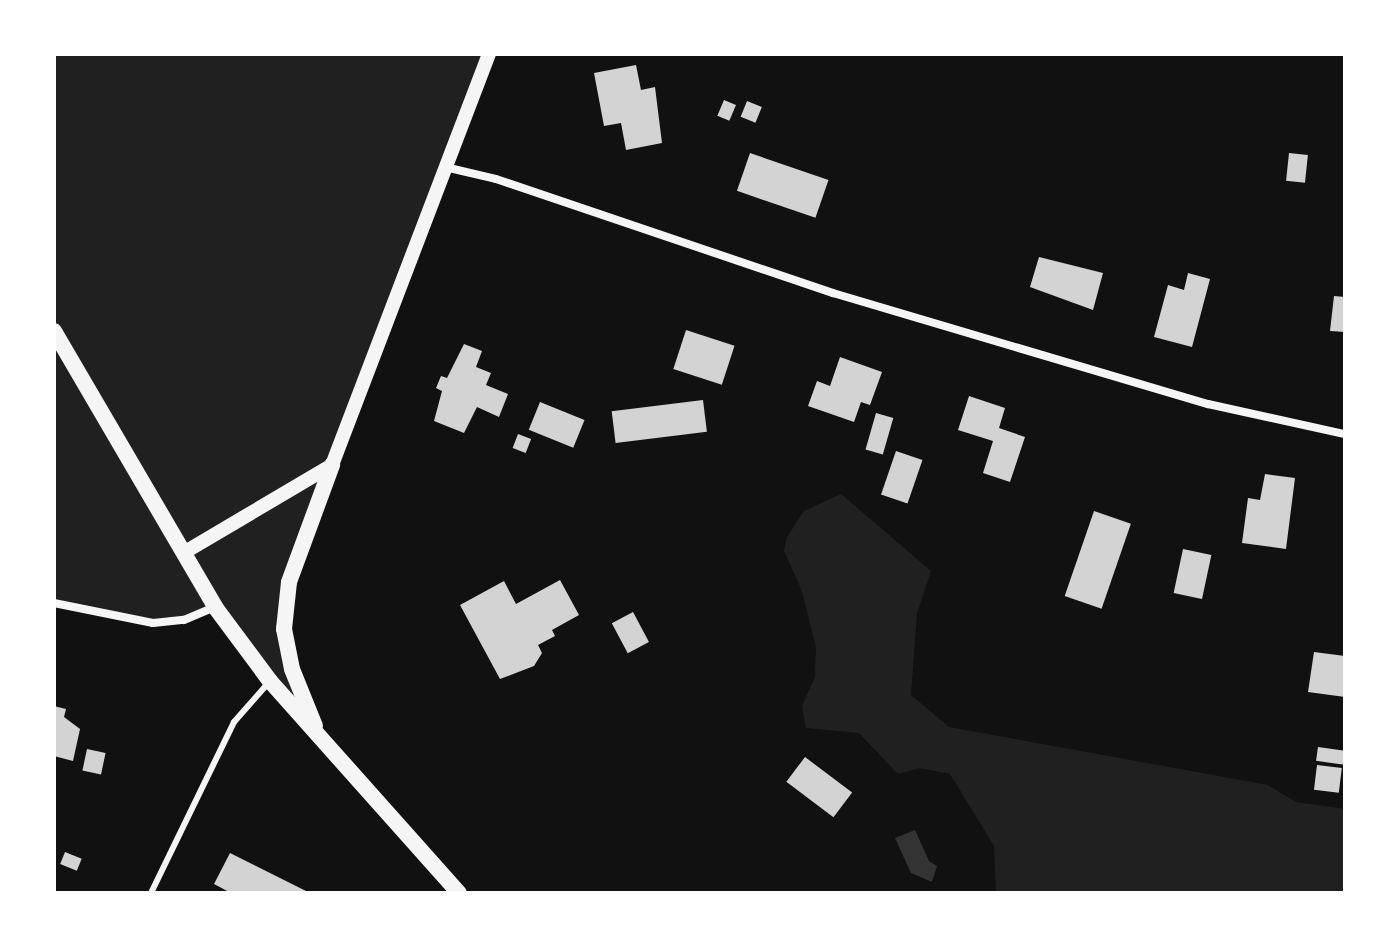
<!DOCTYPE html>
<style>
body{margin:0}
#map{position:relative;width:1399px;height:947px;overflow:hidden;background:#111;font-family:Signika,sans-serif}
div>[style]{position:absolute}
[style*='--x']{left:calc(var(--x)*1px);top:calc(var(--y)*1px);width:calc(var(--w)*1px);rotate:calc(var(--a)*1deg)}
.green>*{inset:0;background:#202020}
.water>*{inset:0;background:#333}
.building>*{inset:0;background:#d3d3d3;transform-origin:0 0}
.service>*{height:6px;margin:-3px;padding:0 3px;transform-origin:3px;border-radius:3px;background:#f5f5f5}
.minor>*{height:8px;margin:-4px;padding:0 4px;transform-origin:4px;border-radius:4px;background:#f5f5f5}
.tertiary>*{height:14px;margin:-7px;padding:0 7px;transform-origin:7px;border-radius:7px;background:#f5f5f5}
.secondary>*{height:16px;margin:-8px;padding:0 8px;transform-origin:8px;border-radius:8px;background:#f5f5f5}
span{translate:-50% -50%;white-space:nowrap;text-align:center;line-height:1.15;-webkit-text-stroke:8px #fff;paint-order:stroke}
.frame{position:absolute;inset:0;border:56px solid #fff;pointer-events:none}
</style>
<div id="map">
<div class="green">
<i style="clip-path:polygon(54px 54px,494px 54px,295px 578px,290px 614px,299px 705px,220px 607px,192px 619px,146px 623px,54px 603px)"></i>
<i style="clip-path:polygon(841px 494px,931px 571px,917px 613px,911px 695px,949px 727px,1268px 785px,1296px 802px,1345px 809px,1345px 893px,996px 893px,994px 846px,950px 774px,920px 768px,898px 774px,859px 733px,806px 728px,802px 706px,815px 677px,816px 647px,802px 591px,784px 551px,787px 537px,804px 511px)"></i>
</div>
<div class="water">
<i style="clip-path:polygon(915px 830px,929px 861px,937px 866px,932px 882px,911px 873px,895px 838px)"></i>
</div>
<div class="building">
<i style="clip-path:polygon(636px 65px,641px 90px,655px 87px,662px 143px,626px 150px,621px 123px,604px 126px,594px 73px)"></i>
<i style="left:724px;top:100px;width:13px;height:17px;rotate:23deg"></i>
<i style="left:747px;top:101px;width:16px;height:17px;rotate:22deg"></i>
<i style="left:750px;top:153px;width:83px;height:40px;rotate:19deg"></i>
<i style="left:1289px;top:153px;width:19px;height:28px;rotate:6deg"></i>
<i style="clip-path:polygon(1039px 257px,1103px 273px,1093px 310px,1030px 287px)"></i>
<i style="clip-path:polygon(1188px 273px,1210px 279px,1192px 347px,1154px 337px,1168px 285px,1184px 290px)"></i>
<i style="clip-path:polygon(1334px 296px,1345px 297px,1345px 332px,1330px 331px)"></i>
<i style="left:686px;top:330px;width:51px;height:41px;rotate:18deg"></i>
<i style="clip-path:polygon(464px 344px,482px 351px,476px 367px,491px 373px,486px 385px,508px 394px,499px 417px,477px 407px,464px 433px,434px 421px,442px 391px,436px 388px,441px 376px,447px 378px)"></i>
<i style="clip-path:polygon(840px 357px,882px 372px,870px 405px,861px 402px,854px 422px,808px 406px,817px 381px,830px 386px)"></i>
<i style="clip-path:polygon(969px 396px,1005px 408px,999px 428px,1025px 437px,1010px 482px,983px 473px,993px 441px,958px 430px)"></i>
<i style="left:703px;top:400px;width:32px;height:92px;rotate:83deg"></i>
<i style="left:540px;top:402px;width:48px;height:30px;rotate:22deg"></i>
<i style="left:876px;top:413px;width:18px;height:38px;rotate:16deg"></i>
<i style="left:518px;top:434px;width:14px;height:15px;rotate:21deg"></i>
<i style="left:896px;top:451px;width:28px;height:46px;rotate:19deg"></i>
<i style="clip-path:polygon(1265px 474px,1295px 478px,1286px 549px,1242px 543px,1248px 498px,1260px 500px)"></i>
<i style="left:1094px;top:511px;width:39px;height:90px;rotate:19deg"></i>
<i style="left:1183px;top:549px;width:29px;height:45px;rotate:12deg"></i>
<i style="clip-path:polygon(560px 580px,579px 615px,552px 630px,555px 636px,538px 645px,542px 653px,534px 666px,500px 679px,460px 605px,504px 581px,516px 604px)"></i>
<i style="left:633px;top:612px;width:34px;height:24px;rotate:62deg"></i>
<i style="clip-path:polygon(1314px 652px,1345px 656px,1345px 697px,1308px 692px)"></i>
<i style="clip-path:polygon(54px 706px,66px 709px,64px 717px,80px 729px,73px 761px,54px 756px)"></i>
<i style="left:1318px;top:747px;width:27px;height:14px;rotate:8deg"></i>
<i style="left:87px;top:749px;width:19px;height:22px;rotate:12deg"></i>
<i style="left:805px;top:757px;width:59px;height:31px;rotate:37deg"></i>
<i style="left:1317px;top:765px;width:25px;height:25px;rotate:7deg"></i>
<i style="left:65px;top:852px;width:18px;height:13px;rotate:22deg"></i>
<i style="clip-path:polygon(230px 853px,310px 893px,231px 893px,214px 884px)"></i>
</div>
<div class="service">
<i style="--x:151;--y:893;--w:190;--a:-64.1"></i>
<i style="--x:234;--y:722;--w:55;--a:-48.7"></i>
</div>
<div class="minor">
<i style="--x:445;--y:167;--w:52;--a:13.2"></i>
<i style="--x:496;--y:179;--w:356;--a:18.7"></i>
<i style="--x:833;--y:293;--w:391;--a:16.5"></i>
<i style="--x:1208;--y:404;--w:140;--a:12.4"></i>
<i style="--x:54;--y:603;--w:101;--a:11.4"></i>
<i style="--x:153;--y:623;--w:31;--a:-6"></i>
<i style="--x:184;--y:620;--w:34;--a:-23"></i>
</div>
<div class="tertiary">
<i style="--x:185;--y:552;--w:171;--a:-30.6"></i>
<i style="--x:332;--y:465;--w:440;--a:-69.1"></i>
</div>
<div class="secondary">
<i style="--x:54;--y:331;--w:320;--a:59.7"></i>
<i style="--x:215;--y:607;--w:92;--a:53.4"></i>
<i style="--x:270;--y:681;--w:284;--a:48.3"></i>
<i style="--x:315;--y:726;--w:61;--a:-112"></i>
<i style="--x:292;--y:669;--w:41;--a:-101.3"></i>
<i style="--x:284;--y:629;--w:47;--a:-83.9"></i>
<i style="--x:289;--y:582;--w:125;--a:-69.8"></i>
</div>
<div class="frame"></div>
</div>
